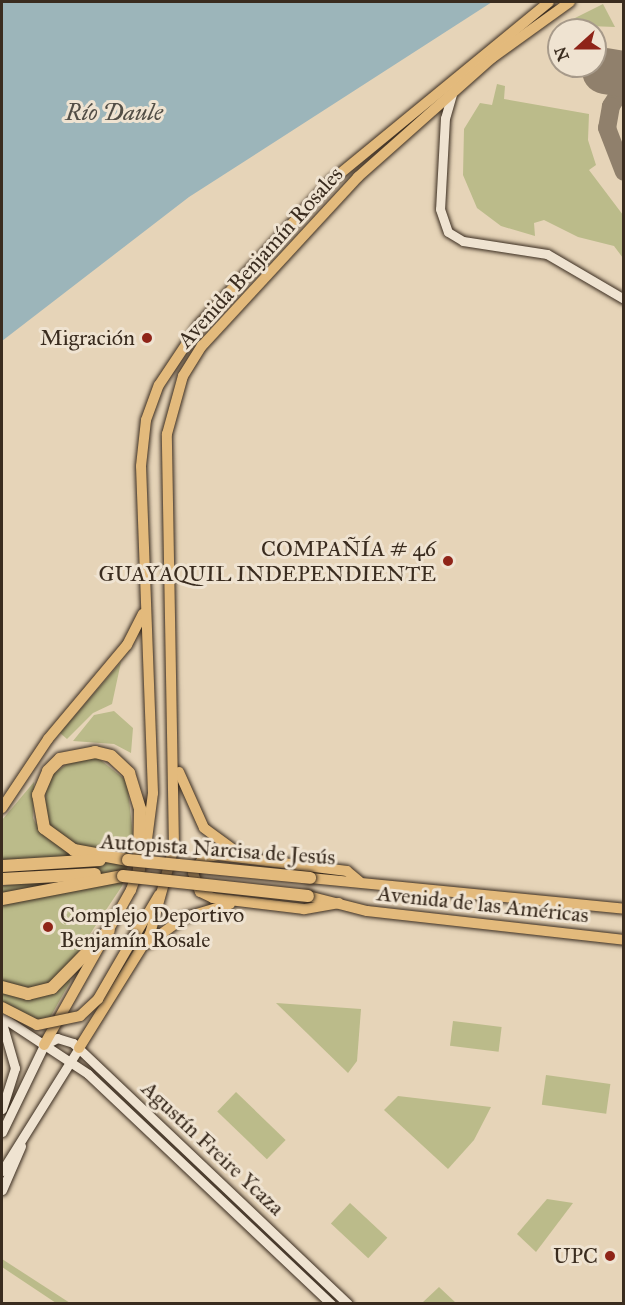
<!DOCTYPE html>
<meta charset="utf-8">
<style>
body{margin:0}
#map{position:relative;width:625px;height:1305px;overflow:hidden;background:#e6d4b8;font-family:"IM FELL Great Primer",serif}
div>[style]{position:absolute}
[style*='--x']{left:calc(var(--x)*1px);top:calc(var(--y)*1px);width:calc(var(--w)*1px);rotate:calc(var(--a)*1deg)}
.green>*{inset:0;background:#bbbb8a;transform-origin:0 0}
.water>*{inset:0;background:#9cb5ba}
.taxiway>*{height:18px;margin:-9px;padding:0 9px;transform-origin:9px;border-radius:9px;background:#90806c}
.runway>*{height:46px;margin:-23px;padding:0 23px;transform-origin:23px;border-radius:23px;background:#90806c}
.roads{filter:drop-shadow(0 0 2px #3a2c1f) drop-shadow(0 0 2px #3a2c1f)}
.secondary>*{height:9px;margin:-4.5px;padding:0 4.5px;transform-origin:4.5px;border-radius:4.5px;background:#efe3d1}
.primary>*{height:10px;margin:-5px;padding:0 5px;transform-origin:5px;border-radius:5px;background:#e3ba7c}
.highway>*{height:12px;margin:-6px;padding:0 6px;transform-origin:6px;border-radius:6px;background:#e3ba7c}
.bridges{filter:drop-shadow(0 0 2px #3a2c1f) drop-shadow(0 0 2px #3a2c1f)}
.primary-bridge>*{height:10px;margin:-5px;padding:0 5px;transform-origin:5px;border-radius:5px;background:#e3ba7c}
.highway-bridge>*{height:12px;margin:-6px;padding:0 6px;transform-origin:6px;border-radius:6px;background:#e3ba7c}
.dots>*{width:16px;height:16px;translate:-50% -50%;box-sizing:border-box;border:3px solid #efe3d1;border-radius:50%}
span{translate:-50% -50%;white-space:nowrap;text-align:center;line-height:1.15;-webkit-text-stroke:6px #efe3d1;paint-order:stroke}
.street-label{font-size:22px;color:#3a2c1f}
.poi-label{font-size:22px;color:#3a2c1f}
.right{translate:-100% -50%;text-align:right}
.left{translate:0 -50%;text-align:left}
.water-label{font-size:24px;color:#524e46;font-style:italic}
.frame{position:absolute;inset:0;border:3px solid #3a2c1f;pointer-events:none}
.north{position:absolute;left:547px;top:18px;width:60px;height:60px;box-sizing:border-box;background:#efe3d1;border:2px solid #a79a8a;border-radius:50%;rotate:249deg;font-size:16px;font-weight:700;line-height:24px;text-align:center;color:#3a2c1f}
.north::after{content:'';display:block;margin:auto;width:21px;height:27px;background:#8f2418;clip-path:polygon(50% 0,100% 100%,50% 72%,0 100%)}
</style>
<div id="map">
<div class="green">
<i style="clip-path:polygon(603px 4px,615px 27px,564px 25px,571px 20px)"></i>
<i style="clip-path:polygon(497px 84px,505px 86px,504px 99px,589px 114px,588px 140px,596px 165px,589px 170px,623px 215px,623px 258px,614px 246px,578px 237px,544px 220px,534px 223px,535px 236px,501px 226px,477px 208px,463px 175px,464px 129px,480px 103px,492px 105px)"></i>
<i style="clip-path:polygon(121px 662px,112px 704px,93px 713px,67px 739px,60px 733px)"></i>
<i style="clip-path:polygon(114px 711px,133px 728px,131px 753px,114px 744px,73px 741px,94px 715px)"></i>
<i style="clip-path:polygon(98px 758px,127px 781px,134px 844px,122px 886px,68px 967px,70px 982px,47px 1023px,37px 1022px,2px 1003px,2px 886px,50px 880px,50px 857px,2px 861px,2px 820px,34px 782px,33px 818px,36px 824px,45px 820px,46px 780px,72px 760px)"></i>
<i style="clip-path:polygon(276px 1003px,361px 1009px,357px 1061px,348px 1073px)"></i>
<i style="left:453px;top:1021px;width:49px;height:25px;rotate:7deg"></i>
<i style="left:546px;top:1075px;width:65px;height:30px;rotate:8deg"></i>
<i style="left:236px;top:1092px;width:69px;height:27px;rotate:44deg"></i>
<i style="clip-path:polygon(398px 1096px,491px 1107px,474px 1140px,448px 1169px,384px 1110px)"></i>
<i style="clip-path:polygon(547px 1199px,573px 1203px,536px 1252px,517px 1234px)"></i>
<i style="left:350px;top:1203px;width:51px;height:28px;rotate:43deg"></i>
<i style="clip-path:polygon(2px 1259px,70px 1303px,56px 1303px,2px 1267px)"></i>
<i style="clip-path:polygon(439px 1287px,456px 1303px,422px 1303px)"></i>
</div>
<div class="water">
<i style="clip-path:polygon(2px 2px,492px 2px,189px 197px,2px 341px)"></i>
</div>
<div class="taxiway">
<i style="--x:624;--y:86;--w:24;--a:123"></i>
<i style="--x:611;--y:106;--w:22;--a:100"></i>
<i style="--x:607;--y:128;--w:47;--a:68.9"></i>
</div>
<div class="runway">
<i style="--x:605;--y:71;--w:19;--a:9"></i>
</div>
<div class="roads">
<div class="secondary">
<i style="--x:452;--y:94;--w:25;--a:106"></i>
<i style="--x:445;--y:118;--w:91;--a:93.1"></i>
<i style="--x:440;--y:209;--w:24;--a:71"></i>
<i style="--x:448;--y:232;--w:17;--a:31"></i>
<i style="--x:463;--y:241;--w:85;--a:8.8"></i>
<i style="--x:547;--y:254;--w:89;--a:30.3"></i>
<i style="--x:2;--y:1017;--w:103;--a:33.5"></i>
<i style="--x:88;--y:1074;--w:335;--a:43.4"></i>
<i style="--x:2;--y:1023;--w:47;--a:73.9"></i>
<i style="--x:15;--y:1068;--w:43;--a:107.6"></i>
<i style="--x:44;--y:1045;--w:15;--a:-28"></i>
<i style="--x:57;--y:1038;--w:17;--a:17"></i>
<i style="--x:73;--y:1043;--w:379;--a:43.5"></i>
<i style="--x:2;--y:1132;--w:97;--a:-64.2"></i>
<i style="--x:2;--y:1171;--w:145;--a:-58"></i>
<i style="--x:2;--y:1190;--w:48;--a:-66.6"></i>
</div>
<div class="primary">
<i style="--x:179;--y:772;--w:61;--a:65.9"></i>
<i style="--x:204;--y:828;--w:42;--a:36.3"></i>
<i style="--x:2;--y:808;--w:83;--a:-56.3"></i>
<i style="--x:48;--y:739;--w:123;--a:-50"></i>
<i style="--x:127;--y:645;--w:35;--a:-63"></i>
<i style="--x:310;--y:878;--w:316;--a:5.6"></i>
<i style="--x:308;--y:896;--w:61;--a:14.3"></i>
<i style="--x:367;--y:911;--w:259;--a:6.4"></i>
<i style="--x:339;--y:903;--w:36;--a:170"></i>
<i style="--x:304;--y:909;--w:92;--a:-173.1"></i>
<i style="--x:213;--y:898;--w:14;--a:-155"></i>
<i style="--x:200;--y:892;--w:20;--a:-110"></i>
<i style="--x:193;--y:873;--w:18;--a:-56"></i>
<i style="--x:203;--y:858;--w:15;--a:-11"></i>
<i style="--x:218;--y:855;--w:130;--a:7.1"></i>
<i style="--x:347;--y:871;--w:16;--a:40"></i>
<i style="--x:134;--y:937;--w:49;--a:-59.2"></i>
<i style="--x:149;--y:943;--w:42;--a:-36.3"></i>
<i style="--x:183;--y:918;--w:49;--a:-16.6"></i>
<i style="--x:44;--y:1045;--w:178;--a:-60.7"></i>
<i style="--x:131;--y:890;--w:46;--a:-70.8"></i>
<i style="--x:146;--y:847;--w:54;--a:-82.6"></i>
<i style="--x:153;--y:793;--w:327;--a:-92.1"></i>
<i style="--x:141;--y:466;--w:46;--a:-83.8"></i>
<i style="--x:146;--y:420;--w:37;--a:-70"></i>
<i style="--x:159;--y:385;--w:72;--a:-56.3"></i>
<i style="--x:199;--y:325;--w:195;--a:-47.5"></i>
<i style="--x:331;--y:181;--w:282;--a:-39.4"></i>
<i style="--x:79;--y:1048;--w:134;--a:-58.1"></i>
<i style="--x:150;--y:934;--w:90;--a:-74.6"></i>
<i style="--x:174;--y:847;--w:413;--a:-91"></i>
<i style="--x:167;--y:434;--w:60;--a:-74.6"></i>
<i style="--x:183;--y:376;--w:36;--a:-58"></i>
<i style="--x:202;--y:346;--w:230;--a:-47.3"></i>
<i style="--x:358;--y:177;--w:179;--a:-41.6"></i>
<i style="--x:492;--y:58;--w:96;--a:-35.7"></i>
</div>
<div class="highway">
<i style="--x:128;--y:860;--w:55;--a:-169.5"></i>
<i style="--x:74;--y:850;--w:37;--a:-144"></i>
<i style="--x:44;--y:828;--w:34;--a:-100"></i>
<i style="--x:38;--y:795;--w:26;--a:-67"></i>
<i style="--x:48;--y:771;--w:17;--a:-45"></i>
<i style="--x:60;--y:759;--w:36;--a:-11"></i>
<i style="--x:95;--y:752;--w:16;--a:14"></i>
<i style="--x:111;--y:756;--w:25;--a:43"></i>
<i style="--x:129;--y:773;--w:38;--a:73"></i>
<i style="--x:140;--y:809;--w:61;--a:90.9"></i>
<i style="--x:2;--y:866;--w:98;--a:-3.5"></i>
<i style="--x:2;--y:879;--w:93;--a:-3.1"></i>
<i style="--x:2;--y:899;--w:123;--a:-10.8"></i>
<i style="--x:2;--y:987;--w:27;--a:15"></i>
<i style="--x:28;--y:994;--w:25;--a:-14"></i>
<i style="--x:52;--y:988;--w:81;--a:-45.5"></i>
</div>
</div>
<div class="bridges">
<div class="primary-bridge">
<i style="--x:2;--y:1007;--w:39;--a:27"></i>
<i style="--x:37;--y:1025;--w:44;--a:-11.8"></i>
<i style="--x:80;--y:1016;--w:25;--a:-43"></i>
<i style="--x:98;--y:999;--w:72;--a:-59.9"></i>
</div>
<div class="highway-bridge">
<i style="--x:128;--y:860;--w:183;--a:5.6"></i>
<i style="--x:123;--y:876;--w:186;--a:6.2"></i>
</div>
</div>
<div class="dots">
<i style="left:147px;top:338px;background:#8f2418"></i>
<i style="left:448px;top:561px;background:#8f2418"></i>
<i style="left:48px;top:927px;background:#8f2418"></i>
<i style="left:610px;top:1256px;background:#8f2418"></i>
</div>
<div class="street-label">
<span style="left:260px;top:257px;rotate:-48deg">Avenida Benjamín Rosales</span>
<span style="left:218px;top:849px;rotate:4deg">Autopista Narcisa de Jesús</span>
<span style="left:483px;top:904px;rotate:6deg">Avenida de las Américas</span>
<span style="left:213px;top:1148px;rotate:43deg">Agustín Freire Ycaza</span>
</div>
<div class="poi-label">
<span class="right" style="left:135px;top:338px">Migración</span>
<span class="right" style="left:436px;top:561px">COMPAÑÍA # 46<br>GUAYAQUIL INDEPENDIENTE</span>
<span class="left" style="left:60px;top:927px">Complejo Deportivo<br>Benjamín Rosale</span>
<span class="right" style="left:598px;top:1256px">UPC</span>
</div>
<div class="water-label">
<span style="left:114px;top:113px">Río Daule</span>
</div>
<div class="frame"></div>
<div class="north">N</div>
</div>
